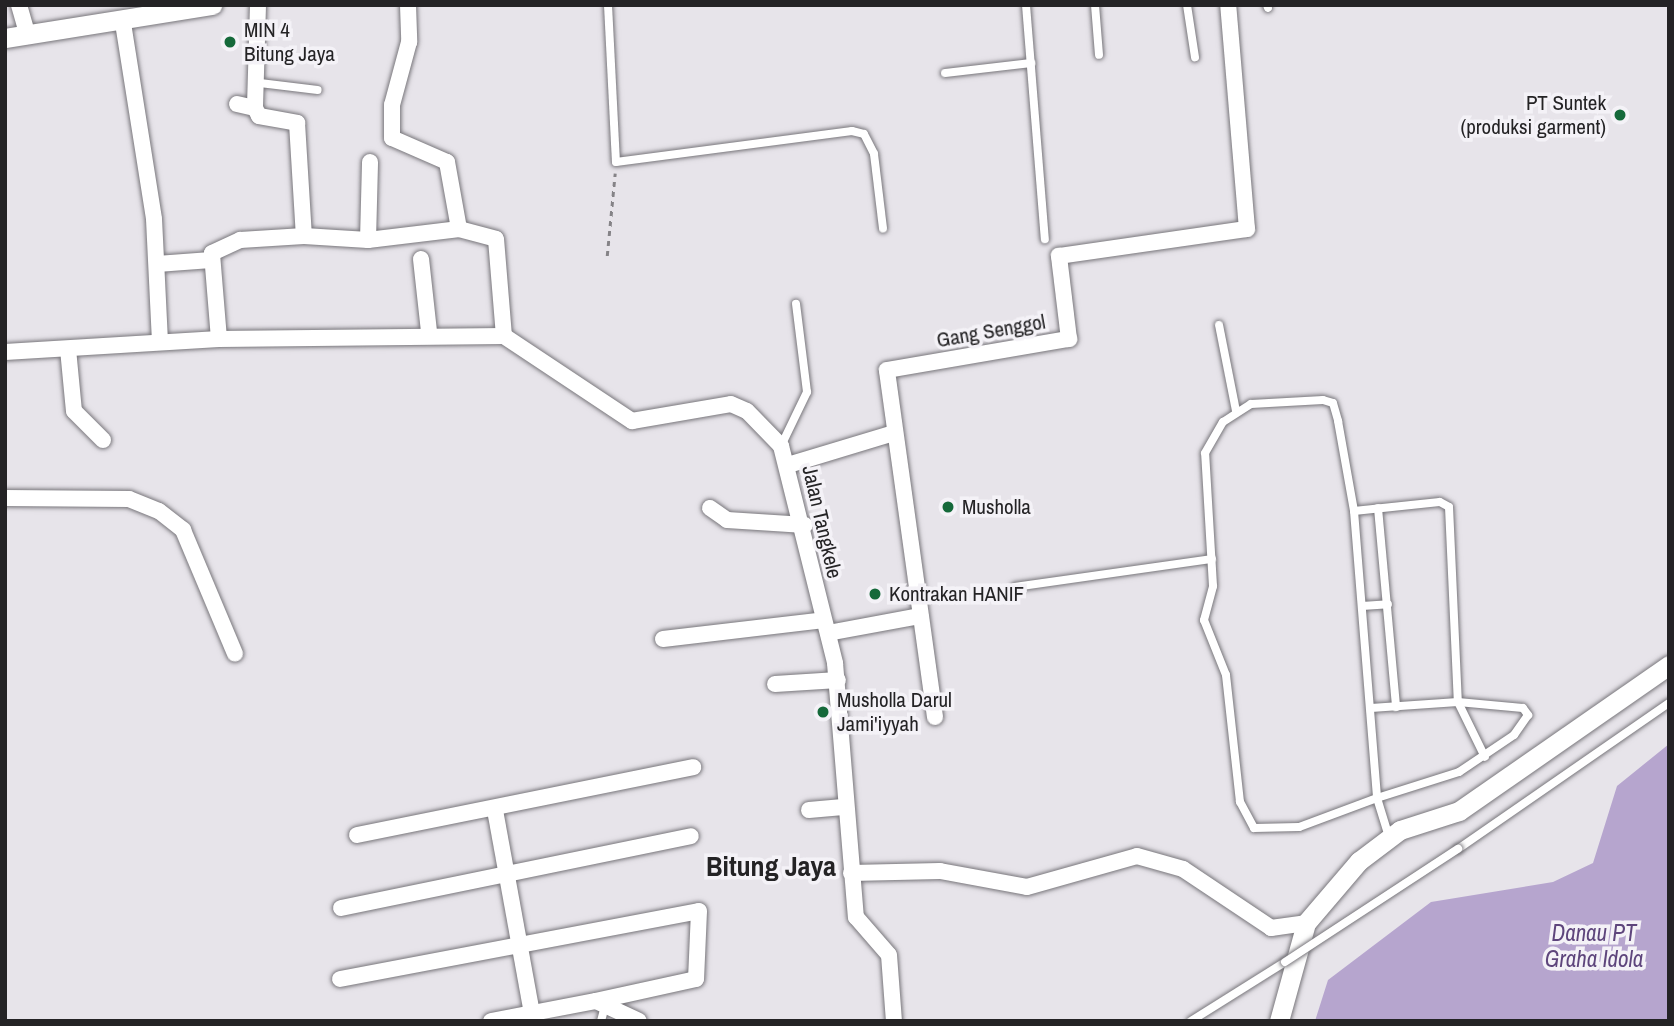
<!DOCTYPE html>
<style>
body{margin:0}
#map{position:relative;width:1674px;height:1026px;overflow:hidden;background:#e7e4ea;font-family:"Archivo Narrow",sans-serif}
div>[style]{position:absolute}
[style*='--x']{left:calc(var(--x)*1px);top:calc(var(--y)*1px);width:calc(var(--w)*1px);rotate:calc(var(--a)*1deg)}
.water>*{inset:0;background:#b6a5ce}
.path>*{height:2.5px;margin-top:-1.25px;transform-origin:0;background:repeating-linear-gradient(90deg,#858387 0 5px,transparent 0 10px)}
.roads{filter:drop-shadow(0 0 2px #78767b) drop-shadow(0 0 2px #78767b)}
.service>*{height:8px;margin:-4px;padding:0 4px;transform-origin:4px;border-radius:4px;background:#fff}
.minor>*{height:16px;margin:-8px;padding:0 8px;transform-origin:8px;border-radius:8px;background:#fff}
.tertiary>*{height:19px;margin:-9.5px;padding:0 9.5px;transform-origin:9.5px;border-radius:9.5px;background:#fff}
.bridges{filter:drop-shadow(0 0 2px #78767b) drop-shadow(0 0 2px #78767b)}
.service-bridge>*{height:8px;margin:-4px;padding:0 4px;transform-origin:4px;border-radius:4px;background:#fff}
.dots>*{width:19px;height:19px;translate:-50% -50%;box-sizing:border-box;border:4px solid #f4f2f7;border-radius:50%}
span{translate:-50% -50%;white-space:nowrap;text-align:center;line-height:1.15;-webkit-text-stroke:7px #f4f2f7;paint-order:stroke}
.poi-label{font-size:21px;color:#242325}
.left{translate:0 -50%;text-align:left}
.right{translate:-100% -50%;text-align:right}
.street-label{font-size:21px;color:#242325}
.water-label{font-size:23px;color:#5e457c;font-style:italic}
.district-label{font-size:28px;color:#242325;font-weight:700}
.frame{position:absolute;inset:0;border:7px solid #242325;pointer-events:none}
</style>
<div id="map">
<div class="water">
<i style="clip-path:polygon(1669px 744px,1669px 1021px,1315px 1021px,1328px 980px,1431px 902px,1553px 882px,1593px 863px,1617px 786px)"></i>
</div>
<div class="path">
<i style="--x:607;--y:256;--w:83;--a:-84.5"></i>
</div>
<div class="roads">
<div class="service">
<i style="--x:608;--y:5;--w:157;--a:87.1"></i>
<i style="--x:616;--y:162;--w:238;--a:-7.5"></i>
<i style="--x:852;--y:131;--w:12;--a:14"></i>
<i style="--x:864;--y:134;--w:22;--a:63"></i>
<i style="--x:874;--y:154;--w:75;--a:83.1"></i>
<i style="--x:1026;--y:5;--w:235;--a:85.4"></i>
<i style="--x:1095;--y:5;--w:50;--a:85.4"></i>
<i style="--x:1187;--y:5;--w:53;--a:81.3"></i>
<i style="--x:1267;--y:5;--w:3;--a:72"></i>
<i style="--x:945;--y:73;--w:87;--a:-6.6"></i>
<i style="--x:260;--y:83;--w:58;--a:6.9"></i>
<i style="--x:1219;--y:325;--w:88;--a:78.8"></i>
<i style="--x:781;--y:446;--w:60;--a:-64.3"></i>
<i style="--x:807;--y:392;--w:89;--a:-97.1"></i>
<i style="--x:1378;--y:508;--w:200;--a:84.8"></i>
<i style="--x:1354;--y:511;--w:86;--a:-6"></i>
<i style="--x:1440;--y:502;--w:10;--a:29"></i>
<i style="--x:1449;--y:507;--w:195;--a:87.4"></i>
<i style="--x:1458;--y:702;--w:61;--a:63.9"></i>
<i style="--x:1015;--y:587;--w:199;--a:-8.1"></i>
<i style="--x:1362;--y:606;--w:26;--a:-4"></i>
<i style="--x:1371;--y:708;--w:87;--a:-3.9"></i>
<i style="--x:1458;--y:702;--w:65;--a:5.3"></i>
<i style="--x:1523;--y:708;--w:9;--a:54"></i>
<i style="--x:1528;--y:715;--w:24;--a:125"></i>
<i style="--x:1514;--y:735;--w:66;--a:146.1"></i>
<i style="--x:1459;--y:772;--w:86;--a:162.4"></i>
<i style="--x:1377;--y:798;--w:83;--a:159.6"></i>
<i style="--x:1299;--y:827;--w:45;--a:178.7"></i>
<i style="--x:1254;--y:828;--w:30;--a:-118"></i>
<i style="--x:1240;--y:802;--w:128;--a:-96.3"></i>
<i style="--x:1226;--y:675;--w:59;--a:-111.8"></i>
<i style="--x:1204;--y:620;--w:35;--a:-75"></i>
<i style="--x:1213;--y:586;--w:133;--a:-93.4"></i>
<i style="--x:1205;--y:453;--w:36;--a:-60"></i>
<i style="--x:1223;--y:422;--w:33;--a:-33"></i>
<i style="--x:1251;--y:404;--w:72;--a:-3.2"></i>
<i style="--x:1323;--y:400;--w:10;--a:17"></i>
<i style="--x:1333;--y:403;--w:19;--a:74"></i>
<i style="--x:1338;--y:421;--w:91;--a:79.9"></i>
<i style="--x:1354;--y:511;--w:288;--a:85.4"></i>
<i style="--x:1377;--y:798;--w:41;--a:72.9"></i>
<i style="--x:1458;--y:849;--w:257;--a:-34.7"></i>
<i style="--x:601;--y:1021;--w:16;--a:-75"></i>
<i style="--x:1191;--y:1021;--w:111;--a:-32.1"></i>
</div>
<div class="minor">
<i style="--x:19;--y:5;--w:32;--a:74"></i>
<i style="--x:258;--y:5;--w:103;--a:91.7"></i>
<i style="--x:255;--y:108;--w:9;--a:63"></i>
<i style="--x:259;--y:116;--w:39;--a:10"></i>
<i style="--x:297;--y:123;--w:113;--a:86.5"></i>
<i style="--x:304;--y:236;--w:64;--a:3.6"></i>
<i style="--x:368;--y:240;--w:92;--a:-6.9"></i>
<i style="--x:408;--y:5;--w:37;--a:88"></i>
<i style="--x:409;--y:42;--w:65;--a:105.1"></i>
<i style="--x:392;--y:105;--w:33;--a:90"></i>
<i style="--x:392;--y:138;--w:60;--a:23.6"></i>
<i style="--x:447;--y:162;--w:68;--a:79.8"></i>
<i style="--x:459;--y:229;--w:38;--a:15"></i>
<i style="--x:496;--y:239;--w:97;--a:85.3"></i>
<i style="--x:504;--y:336;--w:154;--a:33.6"></i>
<i style="--x:632;--y:421;--w:100;--a:-9.7"></i>
<i style="--x:731;--y:404;--w:17;--a:24"></i>
<i style="--x:747;--y:411;--w:49;--a:45.8"></i>
<i style="--x:781;--y:446;--w:224;--a:76"></i>
<i style="--x:835;--y:663;--w:255;--a:85.3"></i>
<i style="--x:856;--y:917;--w:50;--a:49"></i>
<i style="--x:889;--y:955;--w:66;--a:85.7"></i>
<i style="--x:123;--y:23;--w:198;--a:81"></i>
<i style="--x:154;--y:219;--w:123;--a:87.2"></i>
<i style="--x:237;--y:104;--w:18;--a:13"></i>
<i style="--x:368;--y:240;--w:78;--a:-88.5"></i>
<i style="--x:421;--y:259;--w:73;--a:83.7"></i>
<i style="--x:157;--y:264;--w:54;--a:-4.2"></i>
<i style="--x:219;--y:339;--w:86;--a:-94.7"></i>
<i style="--x:212;--y:253;--w:31;--a:-25"></i>
<i style="--x:240;--y:240;--w:64;--a:-3.6"></i>
<i style="--x:68;--y:349;--w:62;--a:84.5"></i>
<i style="--x:74;--y:411;--w:41;--a:45"></i>
<i style="--x:5;--y:352;--w:214;--a:-3.5"></i>
<i style="--x:219;--y:339;--w:285;--a:-0.6"></i>
<i style="--x:788;--y:465;--w:111;--a:-16.8"></i>
<i style="--x:5;--y:498;--w:124;--a:0.5"></i>
<i style="--x:129;--y:499;--w:32;--a:22"></i>
<i style="--x:159;--y:511;--w:31;--a:38"></i>
<i style="--x:183;--y:530;--w:134;--a:67.2"></i>
<i style="--x:710;--y:508;--w:21;--a:35"></i>
<i style="--x:727;--y:520;--w:78;--a:3.7"></i>
<i style="--x:828;--y:633;--w:94;--a:-10.5"></i>
<i style="--x:663;--y:639;--w:162;--a:-6.7"></i>
<i style="--x:775;--y:684;--w:63;--a:-3.6"></i>
<i style="--x:935;--y:717;--w:350;--a:-97.9"></i>
<i style="--x:887;--y:370;--w:185;--a:-9.7"></i>
<i style="--x:1069;--y:339;--w:84;--a:-96.9"></i>
<i style="--x:1059;--y:256;--w:190;--a:-8.2"></i>
<i style="--x:1247;--y:229;--w:225;--a:-94.8"></i>
<i style="--x:495;--y:810;--w:206;--a:79.7"></i>
<i style="--x:809;--y:810;--w:37;--a:-5"></i>
<i style="--x:357;--y:835;--w:343;--a:-11.4"></i>
<i style="--x:851;--y:873;--w:89;--a:-1.3"></i>
<i style="--x:940;--y:871;--w:88;--a:10.4"></i>
<i style="--x:1027;--y:887;--w:114;--a:-15.7"></i>
<i style="--x:1137;--y:856;--w:48;--a:15.8"></i>
<i style="--x:1183;--y:869;--w:106;--a:33.8"></i>
<i style="--x:1271;--y:928;--w:35;--a:-8"></i>
<i style="--x:341;--y:908;--w:357;--a:-11.6"></i>
<i style="--x:340;--y:979;--w:365;--a:-10.7"></i>
<i style="--x:699;--y:911;--w:68;--a:92.5"></i>
<i style="--x:696;--y:979;--w:102;--a:167.6"></i>
<i style="--x:491;--y:1021;--w:107;--a:-10.8"></i>
<i style="--x:596;--y:1001;--w:47;--a:24.9"></i>
</div>
<div class="tertiary">
<i style="--x:5;--y:38;--w:210;--a:-9.1"></i>
<i style="--x:1279;--y:1021;--w:102;--a:-74.6"></i>
<i style="--x:1306;--y:923;--w:82;--a:-49.5"></i>
<i style="--x:1359;--y:861;--w:51;--a:-37.1"></i>
<i style="--x:1400;--y:830;--w:62;--a:-17.9"></i>
<i style="--x:1459;--y:811;--w:256;--a:-34.8"></i>
</div>
</div>
<div class="bridges">
<div class="service-bridge">
<i style="--x:1285;--y:962;--w:207;--a:-33.2"></i>
</div>
</div>
<div class="dots">
<i style="left:230px;top:42px;background:#15693a"></i>
<i style="left:1620px;top:115px;background:#15693a"></i>
<i style="left:948px;top:507px;background:#15693a"></i>
<i style="left:875px;top:594px;background:#15693a"></i>
<i style="left:823px;top:712px;background:#15693a"></i>
</div>
<div class="poi-label">
<span class="left" style="left:244px;top:42px">MIN 4<br>Bitung Jaya</span>
<span class="right" style="left:1606px;top:115px">PT Suntek<br>(produksi garment)</span>
<span class="left" style="left:962px;top:507px">Musholla</span>
<span class="left" style="left:889px;top:594px">Kontrakan HANIF</span>
<span class="left" style="left:837px;top:712px">Musholla Darul<br>Jami'iyyah</span>
</div>
<div class="street-label">
<span style="left:991px;top:331px;rotate:-10deg">Gang Senggol</span>
<span style="left:822px;top:522px;rotate:77deg">Jalan Tangkele</span>
</div>
<div class="water-label">
<span style="left:1594px;top:946px">Danau PT<br>Graha Idola</span>
</div>
<div class="district-label">
<span style="left:771px;top:866px">Bitung Jaya</span>
</div>
<div class="frame"></div>
</div>
